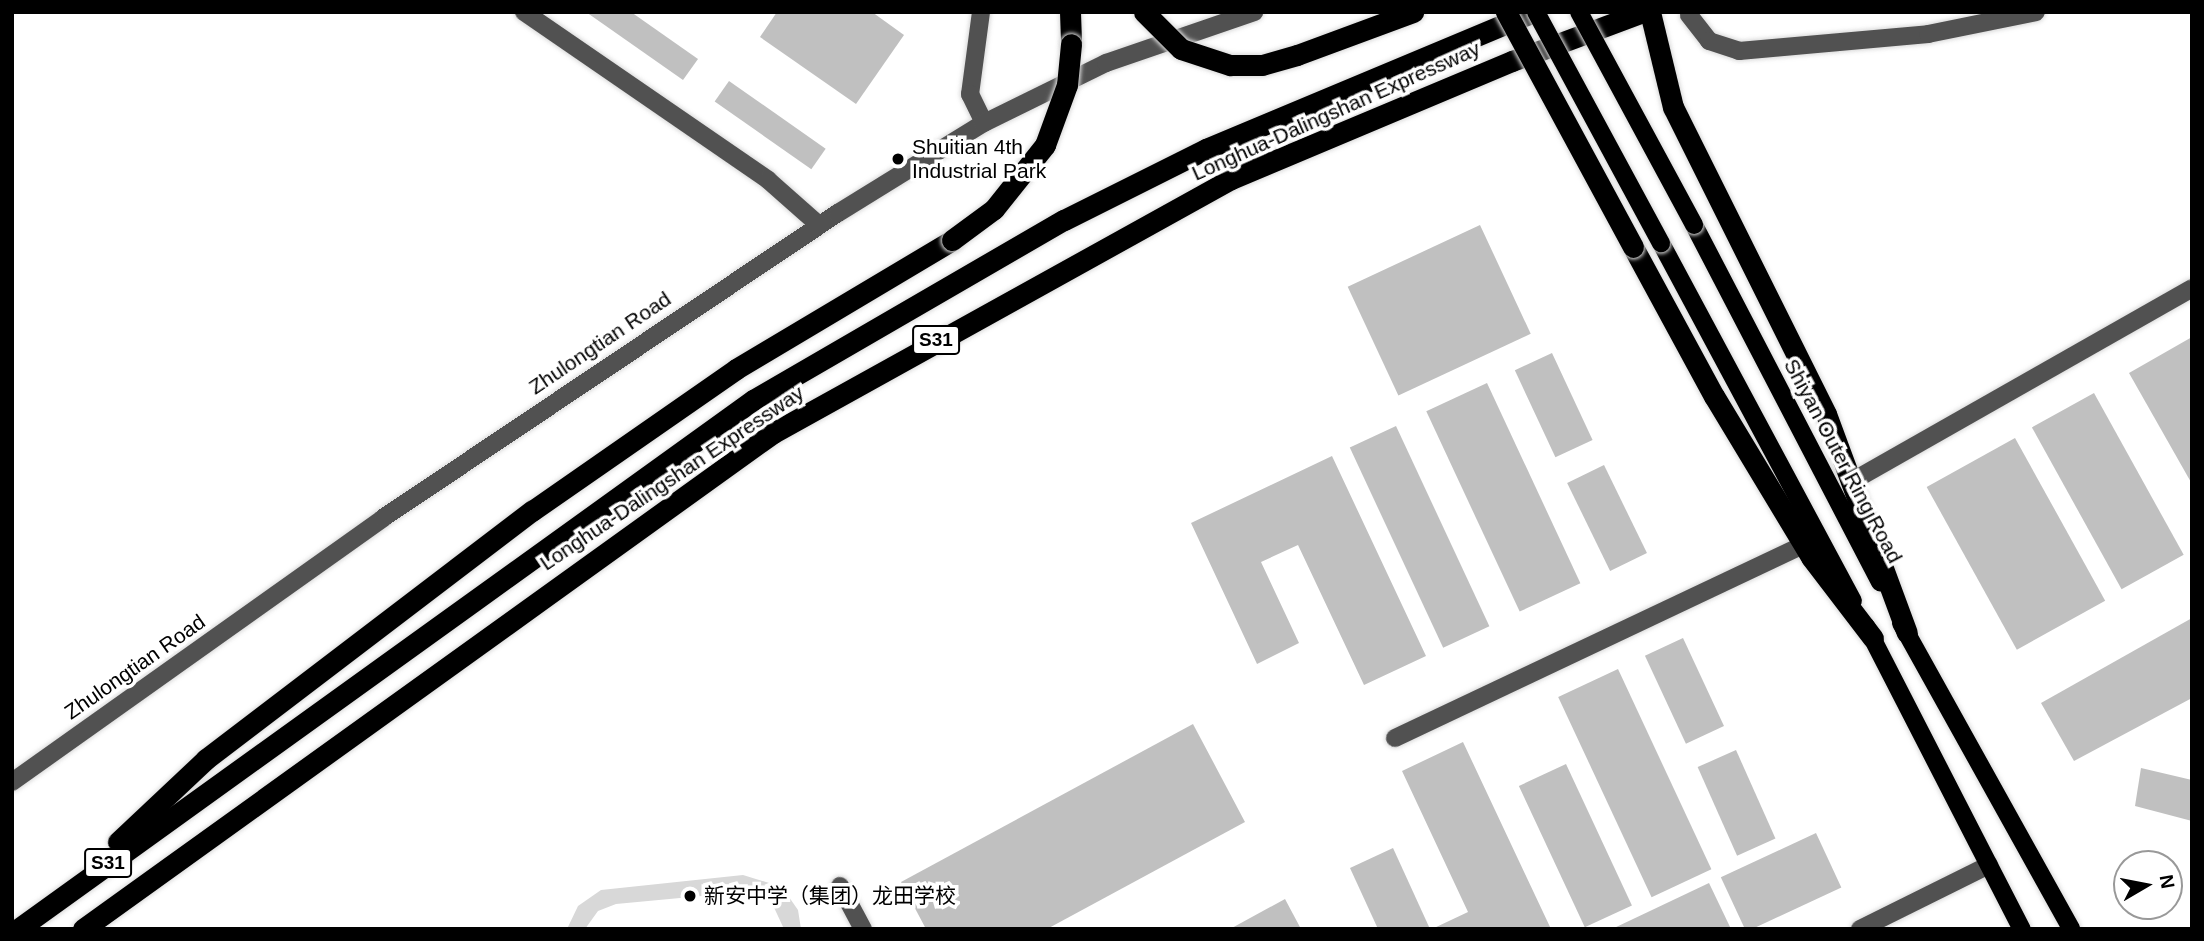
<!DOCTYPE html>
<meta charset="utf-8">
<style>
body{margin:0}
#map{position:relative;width:2204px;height:941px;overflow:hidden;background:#fff;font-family:Helvetica,"Noto Sans SC",sans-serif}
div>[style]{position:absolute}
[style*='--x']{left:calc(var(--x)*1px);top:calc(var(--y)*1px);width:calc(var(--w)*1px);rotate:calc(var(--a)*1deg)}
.green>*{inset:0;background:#d8d8d8}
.building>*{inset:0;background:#c0c0c0;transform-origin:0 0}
.roads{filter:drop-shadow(0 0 2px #dbdbdb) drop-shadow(0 0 2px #dbdbdb)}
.minor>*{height:18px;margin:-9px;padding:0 9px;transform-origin:9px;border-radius:9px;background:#515151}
.major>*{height:18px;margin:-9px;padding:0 9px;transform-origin:9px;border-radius:9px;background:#000}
.highway>*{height:21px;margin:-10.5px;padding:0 10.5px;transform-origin:10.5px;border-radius:10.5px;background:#000}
.bridges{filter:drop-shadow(0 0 2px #dbdbdb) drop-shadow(0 0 2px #dbdbdb)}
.major-bridge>*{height:18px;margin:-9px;padding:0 9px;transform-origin:9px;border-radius:9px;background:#000}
.highway-bridge>*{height:21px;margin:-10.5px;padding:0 10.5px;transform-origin:10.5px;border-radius:10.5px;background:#000}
.dots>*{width:19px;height:19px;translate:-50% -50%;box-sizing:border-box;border:4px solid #fff;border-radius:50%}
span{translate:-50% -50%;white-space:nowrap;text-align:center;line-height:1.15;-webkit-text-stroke:7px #fff;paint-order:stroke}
.shield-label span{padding:2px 5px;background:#fff;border:2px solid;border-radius:5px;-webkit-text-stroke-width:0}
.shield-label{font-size:19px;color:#000;font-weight:700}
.street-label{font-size:21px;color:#000}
.poi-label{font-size:21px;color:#000}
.left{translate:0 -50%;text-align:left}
.frame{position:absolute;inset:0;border:14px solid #000;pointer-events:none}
.north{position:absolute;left:2113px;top:850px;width:70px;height:70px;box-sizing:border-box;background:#fff;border:2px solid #999;border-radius:50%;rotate:80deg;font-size:19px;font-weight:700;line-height:28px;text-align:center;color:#000}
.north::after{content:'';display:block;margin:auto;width:24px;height:32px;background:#000;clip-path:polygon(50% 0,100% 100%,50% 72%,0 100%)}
</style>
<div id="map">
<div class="green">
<i style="clip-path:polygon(743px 875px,782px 887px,798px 910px,801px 929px,784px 929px,771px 901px,744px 892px,616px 904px,598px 911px,585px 929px,567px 929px,578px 906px,601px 890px)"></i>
</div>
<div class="building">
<i style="clip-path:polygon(586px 12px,631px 12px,698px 59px,683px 80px)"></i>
<i style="clip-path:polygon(777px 12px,872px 12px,904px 35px,856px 104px,760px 37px)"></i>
<i style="left:729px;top:81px;width:118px;height:25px;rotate:35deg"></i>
<i style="left:1480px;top:225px;width:120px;height:146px;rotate:65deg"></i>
<i style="clip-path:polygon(2192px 337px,2192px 484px,2129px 373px)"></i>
<i style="left:1552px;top:353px;width:96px;height:41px;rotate:65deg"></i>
<i style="left:1487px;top:383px;width:221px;height:67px;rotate:65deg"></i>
<i style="left:2094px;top:393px;width:185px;height:71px;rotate:61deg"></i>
<i style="left:1396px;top:426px;width:221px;height:51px;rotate:65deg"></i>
<i style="left:2015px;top:438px;width:186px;height:101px;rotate:61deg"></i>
<i style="clip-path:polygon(1332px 456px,1426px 656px,1364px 685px,1298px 545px,1261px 562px,1299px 643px,1257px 664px,1191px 523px)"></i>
<i style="left:1604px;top:465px;width:98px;height:41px;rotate:64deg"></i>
<i style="clip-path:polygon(2192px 618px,2192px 698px,2074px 761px,2041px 703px)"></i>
<i style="left:1683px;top:638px;width:97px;height:42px;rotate:65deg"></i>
<i style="left:1618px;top:669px;width:221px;height:66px;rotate:65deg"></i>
<i style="clip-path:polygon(1193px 724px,1245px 822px,1047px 929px,926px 929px,901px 882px)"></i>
<i style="clip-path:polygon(1463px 742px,1551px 929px,1432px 929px,1468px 912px,1402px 771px)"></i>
<i style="left:1736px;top:750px;width:97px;height:42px;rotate:66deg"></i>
<i style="left:1566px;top:764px;width:156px;height:52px;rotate:65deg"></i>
<i style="clip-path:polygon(2141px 768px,2192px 780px,2192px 821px,2135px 806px)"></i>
<i style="left:1816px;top:833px;width:60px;height:105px;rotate:65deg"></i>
<i style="clip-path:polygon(1393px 848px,1430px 929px,1378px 929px,1350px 868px)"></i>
<i style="clip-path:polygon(1709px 883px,1731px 929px,1612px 929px)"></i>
<i style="clip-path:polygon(1285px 899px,1301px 929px,1230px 929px)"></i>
</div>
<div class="roads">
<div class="minor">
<i style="--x:524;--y:12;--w:296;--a:34.5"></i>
<i style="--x:768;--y:180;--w:68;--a:41.4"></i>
<i style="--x:981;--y:12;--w:83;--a:97.6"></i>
<i style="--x:970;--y:94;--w:32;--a:64"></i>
<i style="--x:1689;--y:15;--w:33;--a:52"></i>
<i style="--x:1709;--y:41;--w:32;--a:18"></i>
<i style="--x:1739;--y:51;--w:190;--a:-5.1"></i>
<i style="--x:1928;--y:34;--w:110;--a:-11.5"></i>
<i style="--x:1851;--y:482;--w:392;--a:-29.6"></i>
<i style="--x:1395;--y:738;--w:452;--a:-25.3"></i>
<i style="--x:12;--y:782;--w:455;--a:-35.4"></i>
<i style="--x:383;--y:518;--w:548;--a:-33.84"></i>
<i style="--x:838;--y:213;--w:172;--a:-31.7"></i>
<i style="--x:984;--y:123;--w:136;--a:-26.2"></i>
<i style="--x:1106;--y:63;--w:157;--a:-19"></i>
<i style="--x:840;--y:886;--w:49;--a:61.9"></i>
<i style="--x:1860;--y:929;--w:144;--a:-26.4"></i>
</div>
<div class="major">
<i style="--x:1694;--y:225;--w:403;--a:62.5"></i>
<i style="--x:1661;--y:243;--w:406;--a:61.8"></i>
<i style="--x:1901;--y:623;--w:350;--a:60.9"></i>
<i style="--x:1866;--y:626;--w:341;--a:62.8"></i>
</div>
<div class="highway">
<i style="--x:1070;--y:12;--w:32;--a:88"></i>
<i style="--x:1650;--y:12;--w:98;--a:76.4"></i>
<i style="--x:1673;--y:107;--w:343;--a:63.5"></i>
<i style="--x:1826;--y:414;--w:233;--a:69.7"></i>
<i style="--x:1633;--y:247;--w:170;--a:61.5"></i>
<i style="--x:1714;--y:396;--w:188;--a:58.9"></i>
<i style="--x:1811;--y:557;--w:102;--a:52.6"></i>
<i style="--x:118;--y:842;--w:121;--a:-43.3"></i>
<i style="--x:206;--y:759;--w:410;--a:-37.3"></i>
<i style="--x:532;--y:511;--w:249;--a:-34.8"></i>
<i style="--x:736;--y:369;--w:252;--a:-30.8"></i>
<i style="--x:18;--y:929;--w:906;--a:-35.74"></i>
<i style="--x:753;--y:400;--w:359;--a:-30.1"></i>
<i style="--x:1064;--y:220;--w:159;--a:-26.6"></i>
<i style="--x:1206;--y:149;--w:355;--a:-22.7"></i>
<i style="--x:83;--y:929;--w:850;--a:-35.71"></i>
<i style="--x:773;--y:433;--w:524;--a:-29.01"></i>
<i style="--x:1231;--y:179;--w:305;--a:-22.8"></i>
<i style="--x:1512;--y:61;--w:140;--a:-20.5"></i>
</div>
</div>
<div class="bridges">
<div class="major-bridge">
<i style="--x:1536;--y:12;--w:263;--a:61.6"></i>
<i style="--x:1579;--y:12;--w:242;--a:61.6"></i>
</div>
<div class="highway-bridge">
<i style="--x:1144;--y:12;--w:52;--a:45"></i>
<i style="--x:1181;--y:49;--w:52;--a:18.1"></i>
<i style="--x:1230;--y:65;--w:32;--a:0"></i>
<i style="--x:1262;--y:65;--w:36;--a:-16"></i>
<i style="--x:1297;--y:55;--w:124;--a:-20.3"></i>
<i style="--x:1506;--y:12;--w:267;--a:61.6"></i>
<i style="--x:952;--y:240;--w:52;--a:-36.4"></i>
<i style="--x:994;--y:209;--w:82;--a:-51.4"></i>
<i style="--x:1045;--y:145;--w:64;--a:-69.9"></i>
<i style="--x:1067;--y:85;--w:41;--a:-84.4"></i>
</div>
</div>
<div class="dots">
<i style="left:898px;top:159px;background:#000"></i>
<i style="left:690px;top:896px;background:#000"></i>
</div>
<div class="shield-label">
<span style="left:936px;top:340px">S31</span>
<span style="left:108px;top:863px">S31</span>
</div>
<div class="street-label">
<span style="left:1336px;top:111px;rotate:-24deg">Longhua-Dalingshan Expressway</span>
<span style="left:600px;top:343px;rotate:-34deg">Zhulongtian Road</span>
<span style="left:1843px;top:461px;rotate:62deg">Shiyan Outer Ring Road</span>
<span style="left:672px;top:478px;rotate:-34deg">Longhua-Dalingshan Expressway</span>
<span style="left:135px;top:667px;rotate:-35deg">Zhulongtian Road</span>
</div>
<div class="poi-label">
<span class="left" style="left:912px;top:159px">Shuitian 4th<br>Industrial Park</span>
<span class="left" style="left:704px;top:896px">新安中学（集团）龙田学校</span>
</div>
<div class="frame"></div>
<div class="north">N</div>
</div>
